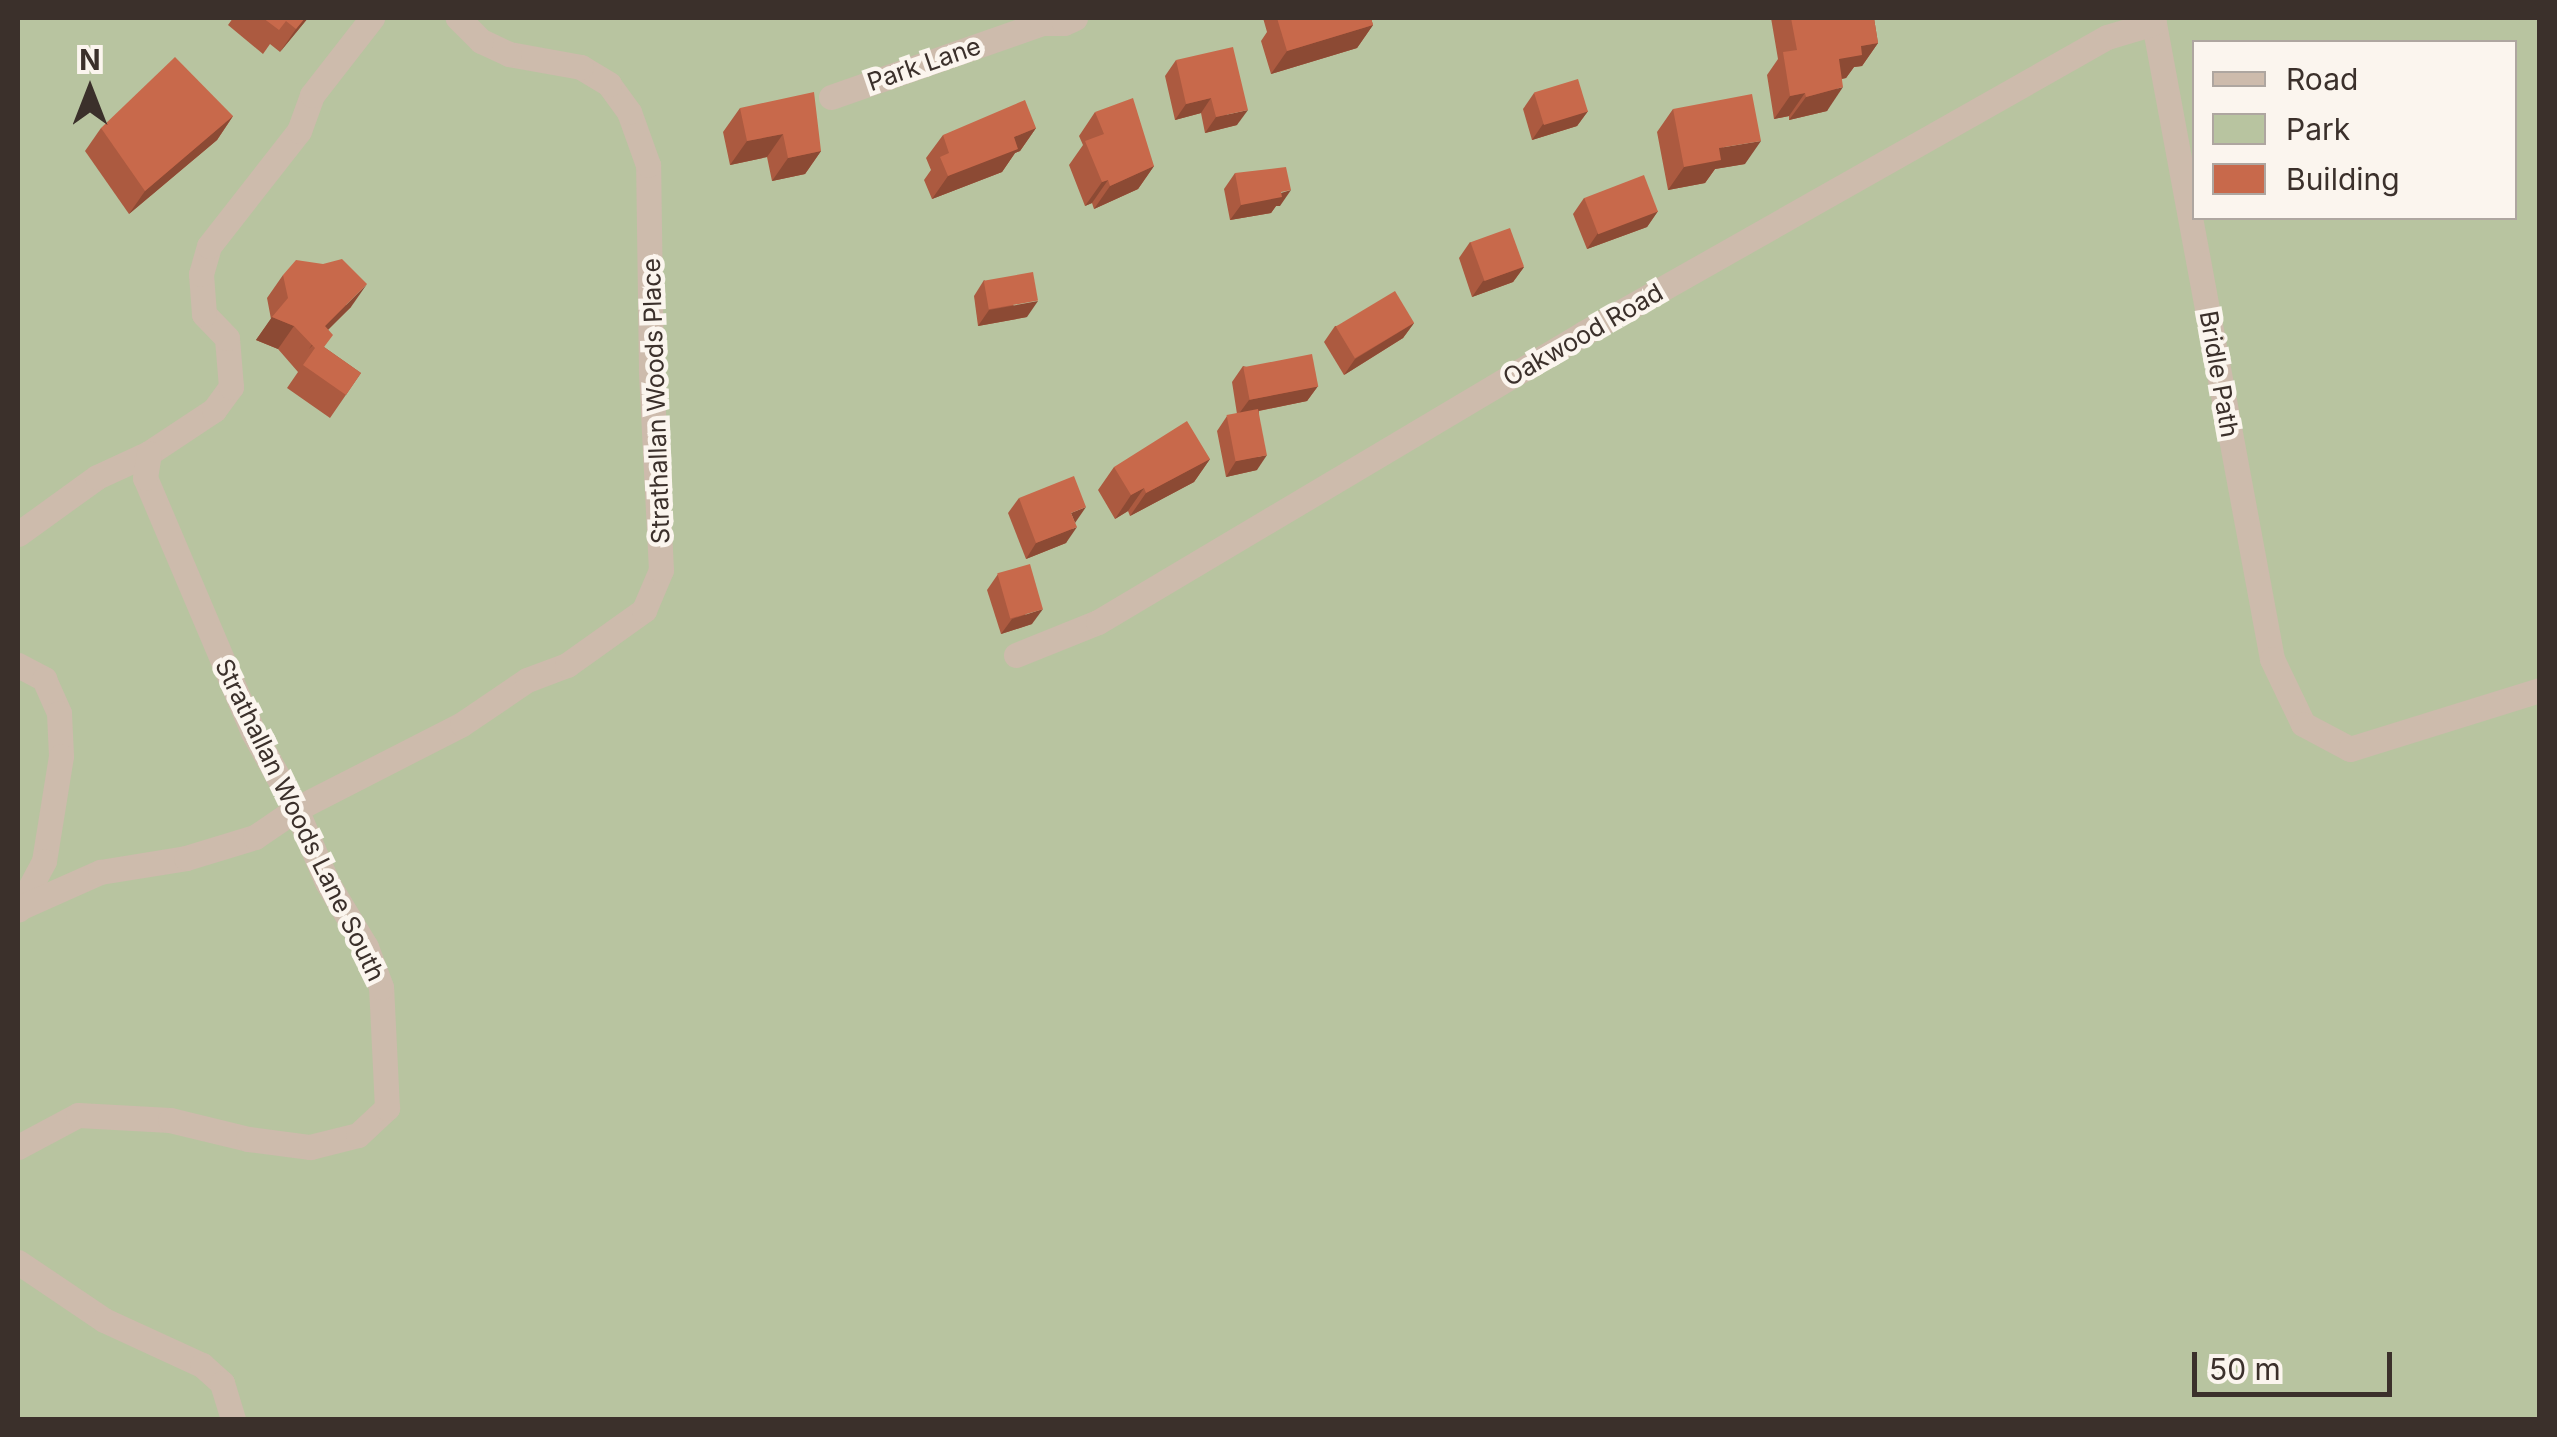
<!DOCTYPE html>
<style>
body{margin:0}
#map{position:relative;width:2557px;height:1437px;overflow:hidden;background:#f4ebe1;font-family:Inter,sans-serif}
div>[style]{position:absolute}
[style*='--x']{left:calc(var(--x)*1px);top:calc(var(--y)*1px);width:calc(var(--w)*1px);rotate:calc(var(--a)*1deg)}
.green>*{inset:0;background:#b8c4a0}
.minor>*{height:25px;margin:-12.5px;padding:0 12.5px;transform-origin:12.5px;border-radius:12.5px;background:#cdbbac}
.wall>*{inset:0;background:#ac5a40}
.shaded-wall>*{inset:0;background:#8c4a34}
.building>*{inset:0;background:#c8694b;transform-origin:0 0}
span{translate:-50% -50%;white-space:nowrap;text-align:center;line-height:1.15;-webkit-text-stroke:9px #fbf5ee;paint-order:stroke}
.street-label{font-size:25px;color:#3b302b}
.frame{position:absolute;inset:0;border:20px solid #3b302b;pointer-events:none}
.legend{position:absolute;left:2192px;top:40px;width:325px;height:180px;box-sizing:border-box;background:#fbf5ee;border:2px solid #aea6a0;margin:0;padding:12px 18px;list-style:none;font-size:30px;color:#3b302b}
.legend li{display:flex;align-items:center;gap:20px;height:50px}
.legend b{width:50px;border:2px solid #aea6a0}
.north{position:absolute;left:40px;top:40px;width:100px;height:100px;-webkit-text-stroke:8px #fbf5ee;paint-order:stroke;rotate:0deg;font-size:28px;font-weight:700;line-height:40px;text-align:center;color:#3b302b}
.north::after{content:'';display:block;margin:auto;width:35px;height:45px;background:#3b302b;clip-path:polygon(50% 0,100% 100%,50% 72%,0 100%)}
.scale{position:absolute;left:2192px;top:1352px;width:200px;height:45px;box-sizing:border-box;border:5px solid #3b302b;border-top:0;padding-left:12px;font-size:30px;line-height:35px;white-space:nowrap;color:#3b302b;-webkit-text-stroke:8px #fbf5ee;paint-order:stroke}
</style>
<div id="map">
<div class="green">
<i style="clip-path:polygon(evenodd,18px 18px,2539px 18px,2539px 1419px,18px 1419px,18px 18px,2194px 42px,2514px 42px,2514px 218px,2194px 218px,2194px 42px)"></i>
</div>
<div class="minor">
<i style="--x:2153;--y:18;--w:652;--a:79.48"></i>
<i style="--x:2272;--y:659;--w:72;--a:64.5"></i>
<i style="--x:2303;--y:724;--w:53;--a:28"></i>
<i style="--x:2350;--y:749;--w:199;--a:-17.3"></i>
<i style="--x:831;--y:97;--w:224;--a:-19.3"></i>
<i style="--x:1042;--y:23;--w:22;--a:0"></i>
<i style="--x:1064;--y:23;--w:12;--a:-24"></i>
<i style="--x:18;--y:534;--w:97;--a:-35.8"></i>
<i style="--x:97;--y:477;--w:57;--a:-24.8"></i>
<i style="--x:149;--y:453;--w:78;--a:-33.5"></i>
<i style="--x:214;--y:410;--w:29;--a:-54"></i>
<i style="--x:231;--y:387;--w:49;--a:-94.7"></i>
<i style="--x:227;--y:338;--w:33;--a:-134"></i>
<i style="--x:204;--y:314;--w:40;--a:-94.3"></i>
<i style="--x:201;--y:274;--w:29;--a:-74"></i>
<i style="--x:209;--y:246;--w:146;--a:-52"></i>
<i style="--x:299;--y:131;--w:38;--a:-70"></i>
<i style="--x:312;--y:95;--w:98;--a:-52.1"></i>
<i style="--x:1016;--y:655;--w:88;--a:-21.9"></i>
<i style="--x:1098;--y:622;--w:565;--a:-30.74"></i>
<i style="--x:1584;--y:333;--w:601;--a:-29.51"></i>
<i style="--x:2107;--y:37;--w:49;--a:-16.6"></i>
<i style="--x:18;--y:665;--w:30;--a:28"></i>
<i style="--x:44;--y:679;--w:37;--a:66"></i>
<i style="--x:59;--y:713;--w:43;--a:87.3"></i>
<i style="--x:61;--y:756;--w:106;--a:99.2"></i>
<i style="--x:44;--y:861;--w:55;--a:118"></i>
<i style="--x:19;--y:908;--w:89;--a:-24"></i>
<i style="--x:100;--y:872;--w:87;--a:-9.2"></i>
<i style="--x:186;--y:858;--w:72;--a:-16.9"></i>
<i style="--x:255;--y:837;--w:50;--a:-34.3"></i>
<i style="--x:296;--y:809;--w:186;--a:-27.1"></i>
<i style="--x:462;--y:724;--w:78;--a:-34.1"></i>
<i style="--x:527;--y:680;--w:43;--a:-20.6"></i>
<i style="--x:567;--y:665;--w:95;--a:-35.5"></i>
<i style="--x:644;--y:610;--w:43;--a:-67"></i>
<i style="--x:661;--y:570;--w:200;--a:-92.9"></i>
<i style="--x:651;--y:370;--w:205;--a:-90.8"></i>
<i style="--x:648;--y:165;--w:56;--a:-109.7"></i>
<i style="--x:629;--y:112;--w:34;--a:-126"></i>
<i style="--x:609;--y:84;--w:33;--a:-149"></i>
<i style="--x:581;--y:67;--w:73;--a:-169.8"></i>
<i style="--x:509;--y:54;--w:31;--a:-155"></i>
<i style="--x:481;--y:41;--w:33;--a:-135"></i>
<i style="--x:18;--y:1147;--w:68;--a:-28.1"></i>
<i style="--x:78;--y:1115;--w:92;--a:3.1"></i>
<i style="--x:170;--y:1120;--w:80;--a:13.7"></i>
<i style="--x:248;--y:1139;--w:63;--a:7.4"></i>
<i style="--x:310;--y:1147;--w:49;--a:-14"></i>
<i style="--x:358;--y:1135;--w:40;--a:-43"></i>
<i style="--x:387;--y:1108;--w:121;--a:-92.8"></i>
<i style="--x:381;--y:987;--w:43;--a:-110.6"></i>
<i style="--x:366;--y:947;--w:76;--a:-121"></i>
<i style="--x:327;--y:882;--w:79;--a:-113"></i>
<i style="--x:296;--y:809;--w:88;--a:-119.2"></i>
<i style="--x:253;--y:732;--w:276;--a:-113"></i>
<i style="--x:145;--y:478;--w:25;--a:-81"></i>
<i style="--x:18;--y:1262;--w:104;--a:34"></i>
<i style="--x:104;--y:1320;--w:108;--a:24.7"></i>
<i style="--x:202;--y:1365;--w:27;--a:42"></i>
<i style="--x:222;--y:1383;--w:39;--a:73"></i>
</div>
<div class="wall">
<i style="clip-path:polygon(233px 18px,308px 18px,280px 52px,270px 44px,263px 54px,228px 25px)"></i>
<i style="clip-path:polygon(1263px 18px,1371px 18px,1373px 25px,1357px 48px,1271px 74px,1261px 41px,1267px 32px)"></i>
<i style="clip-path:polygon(1771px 18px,1874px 18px,1878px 43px,1862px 66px,1854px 67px,1846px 78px,1842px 79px,1827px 111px,1789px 120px,1789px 116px,1774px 119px,1767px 75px,1778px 59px)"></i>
<i style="clip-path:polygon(1176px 60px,1237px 125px,1205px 133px,1201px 113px,1175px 120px,1165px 76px)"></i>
<i style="clip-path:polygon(1534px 93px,1588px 111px,1577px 126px,1532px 140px,1523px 109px)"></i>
<i style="clip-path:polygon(740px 108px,821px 151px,805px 174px,772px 181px,767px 157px,730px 165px,723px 132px)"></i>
<i style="clip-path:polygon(1673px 109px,1745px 164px,1715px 169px,1705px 183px,1668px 190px,1657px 132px)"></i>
<i style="clip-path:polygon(1095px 112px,1154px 166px,1138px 189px,1094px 209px,1092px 203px,1085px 206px,1069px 165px,1083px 145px,1079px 136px)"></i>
<i style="clip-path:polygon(233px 116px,217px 140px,129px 214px,85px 151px,101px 128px)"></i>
<i style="clip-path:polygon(1036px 128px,1020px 151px,1015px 153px,1002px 172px,932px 199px,924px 180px,931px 170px,926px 158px,943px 135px)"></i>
<i style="clip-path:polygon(1235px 173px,1280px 206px,1276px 206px,1271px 213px,1230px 220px,1224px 189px)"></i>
<i style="clip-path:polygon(1584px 198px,1658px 211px,1647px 227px,1587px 249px,1573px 214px)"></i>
<i style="clip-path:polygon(1470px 242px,1524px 267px,1513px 282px,1472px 297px,1459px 258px)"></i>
<i style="clip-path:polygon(283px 275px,351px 307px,328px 329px,324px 347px,361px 373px,330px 418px,287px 388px,298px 372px,278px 349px,256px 340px,271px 319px,267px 298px)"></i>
<i style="clip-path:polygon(984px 280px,1027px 317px,978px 326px,974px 296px)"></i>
<i style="clip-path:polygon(1414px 323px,1403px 338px,1344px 375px,1324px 342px,1335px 326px)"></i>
<i style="clip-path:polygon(1243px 366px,1318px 386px,1307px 401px,1259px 411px,1257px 470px,1226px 477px,1217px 431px,1227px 416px,1237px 414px,1232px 382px)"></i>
<i style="clip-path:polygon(1210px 459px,1194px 482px,1130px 516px,1128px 511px,1115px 519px,1098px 490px,1114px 467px)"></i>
<i style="clip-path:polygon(1019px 498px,1075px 523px,1066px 543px,1026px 559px,1008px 513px)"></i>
<i style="clip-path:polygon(998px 574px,1032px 624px,1001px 634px,987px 590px)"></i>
</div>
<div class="shaded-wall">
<i style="clip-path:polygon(305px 18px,308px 18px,280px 52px,296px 29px)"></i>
<i style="clip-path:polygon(1373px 25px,1357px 48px,1271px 74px,1287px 51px)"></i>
<i style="clip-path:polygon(1878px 43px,1862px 66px,1854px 67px,1846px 78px,1822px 82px,1839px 59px,1861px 46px)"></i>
<i style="clip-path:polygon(1843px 87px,1827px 111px,1789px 120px,1806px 97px)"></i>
<i style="clip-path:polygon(1805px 93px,1789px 116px,1774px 119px,1790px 96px)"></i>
<i style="clip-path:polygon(1211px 98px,1201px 113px,1175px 120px,1186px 104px)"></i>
<i style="clip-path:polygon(1248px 110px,1237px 125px,1205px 133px,1216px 117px)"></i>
<i style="clip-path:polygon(1588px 111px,1577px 126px,1532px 140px,1543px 124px)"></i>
<i style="clip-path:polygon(233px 116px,217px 140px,129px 214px,145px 191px)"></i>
<i style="clip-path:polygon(1036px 128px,1020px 151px,1015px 153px,1002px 172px,932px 199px,948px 176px,1014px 137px)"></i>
<i style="clip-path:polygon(783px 134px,767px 157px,730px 165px,747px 141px)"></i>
<i style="clip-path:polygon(1761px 141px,1745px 164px,1715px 169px,1705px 183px,1668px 190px,1684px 167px,1719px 148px)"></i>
<i style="clip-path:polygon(821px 151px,805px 174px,772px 181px,788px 158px)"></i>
<i style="clip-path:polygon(1154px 166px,1138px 189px,1094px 209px,1110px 186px)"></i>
<i style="clip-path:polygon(1108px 180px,1092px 203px,1085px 206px,1102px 182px)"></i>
<i style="clip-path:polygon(1291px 190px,1280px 206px,1276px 206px,1271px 213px,1230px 220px,1241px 205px)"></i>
<i style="clip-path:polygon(1658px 211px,1647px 227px,1587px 249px,1598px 233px)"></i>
<i style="clip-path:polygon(1524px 267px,1513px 282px,1472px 297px,1483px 281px)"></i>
<i style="clip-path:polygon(367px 284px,351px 307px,309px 349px,325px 326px)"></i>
<i style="clip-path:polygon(1038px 301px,1027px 317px,978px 326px,989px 310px)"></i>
<i style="clip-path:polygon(272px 317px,294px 326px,278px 349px,256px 340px)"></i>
<i style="clip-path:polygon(1414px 323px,1403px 338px,1344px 375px,1355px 359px)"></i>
<i style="clip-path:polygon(1318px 386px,1307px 401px,1238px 415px,1249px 400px)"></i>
<i style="clip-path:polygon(1267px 455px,1257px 470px,1226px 477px,1236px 461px)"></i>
<i style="clip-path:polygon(1210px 459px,1194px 482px,1130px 516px,1146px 493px)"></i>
<i style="clip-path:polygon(1144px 488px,1128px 511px,1115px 519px,1131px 495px)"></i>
<i style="clip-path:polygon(1086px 507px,1075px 523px,1071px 513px)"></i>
<i style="clip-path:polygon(1077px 527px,1066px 543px,1026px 559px,1036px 543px)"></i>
<i style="clip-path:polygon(1043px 609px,1032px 624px,1001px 634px,1012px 619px)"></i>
</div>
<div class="building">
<i style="clip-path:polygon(263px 18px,305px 18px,296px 29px,286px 21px,279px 30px)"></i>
<i style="clip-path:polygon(1277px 18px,1371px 18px,1373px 25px,1287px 51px)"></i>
<i style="clip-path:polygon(1791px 18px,1874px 18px,1878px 43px,1861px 46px,1862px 55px,1839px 59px,1843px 87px,1806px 97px,1805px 93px,1790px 96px,1783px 52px,1797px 50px)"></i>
<i style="clip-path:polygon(1233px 47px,1248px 110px,1216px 117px,1211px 98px,1186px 104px,1176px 60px)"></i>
<i style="clip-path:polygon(175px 57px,233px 116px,145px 191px,101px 128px)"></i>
<i style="left:1578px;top:79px;width:34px;height:46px;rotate:73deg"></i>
<i style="clip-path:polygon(814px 92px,821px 151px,788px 158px,783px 134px,747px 141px,740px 108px)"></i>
<i style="clip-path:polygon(1752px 94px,1761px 141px,1719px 148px,1721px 160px,1684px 167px,1673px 109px)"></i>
<i style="clip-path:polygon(1133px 98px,1154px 166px,1110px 186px,1108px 180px,1102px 182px,1085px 141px,1104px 134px,1095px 112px)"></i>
<i style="clip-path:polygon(1025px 100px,1036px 128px,1014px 137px,1018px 149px,948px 176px,940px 157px,949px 153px,943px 135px)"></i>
<i style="clip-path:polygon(1286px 167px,1291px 190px,1281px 192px,1282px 197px,1241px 205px,1235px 173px)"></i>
<i style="left:1644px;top:175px;width:39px;height:64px;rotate:69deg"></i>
<i style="left:1510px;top:228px;width:41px;height:42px;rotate:70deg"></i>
<i style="clip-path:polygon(342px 259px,367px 284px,325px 326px,333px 335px,324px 347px,361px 373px,346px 395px,303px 365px,315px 348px,294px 326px,272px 317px,288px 298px,283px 275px,296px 260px,323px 264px)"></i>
<i style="left:1033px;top:272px;width:29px;height:50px;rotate:80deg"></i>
<i style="left:1395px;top:291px;width:37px;height:69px;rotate:59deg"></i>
<i style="left:1312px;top:354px;width:33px;height:70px;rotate:79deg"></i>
<i style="left:1258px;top:409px;width:47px;height:32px;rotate:79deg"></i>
<i style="clip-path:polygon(1187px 421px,1210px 459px,1146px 493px,1144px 488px,1131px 495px,1114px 467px)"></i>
<i style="clip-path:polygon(1074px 476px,1086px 507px,1071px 513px,1077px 527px,1036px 543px,1019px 498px)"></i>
<i style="left:1030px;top:564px;width:47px;height:34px;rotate:74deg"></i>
</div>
<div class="street-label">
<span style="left:924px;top:64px;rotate:-19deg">Park Lane</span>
<span style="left:1583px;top:335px;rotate:-30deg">Oakwood Road</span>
<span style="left:2219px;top:374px;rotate:80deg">Bridle Path</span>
<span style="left:656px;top:401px;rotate:-92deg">Strathallan Woods Place</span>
<span style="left:300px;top:820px;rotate:64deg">Strathallan Woods Lane South</span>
</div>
<div class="frame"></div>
<ul class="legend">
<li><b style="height:12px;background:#cdbbac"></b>Road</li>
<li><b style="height:28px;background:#b8c4a0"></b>Park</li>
<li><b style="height:28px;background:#c8694b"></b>Building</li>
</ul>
<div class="north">N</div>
<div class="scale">50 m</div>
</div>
